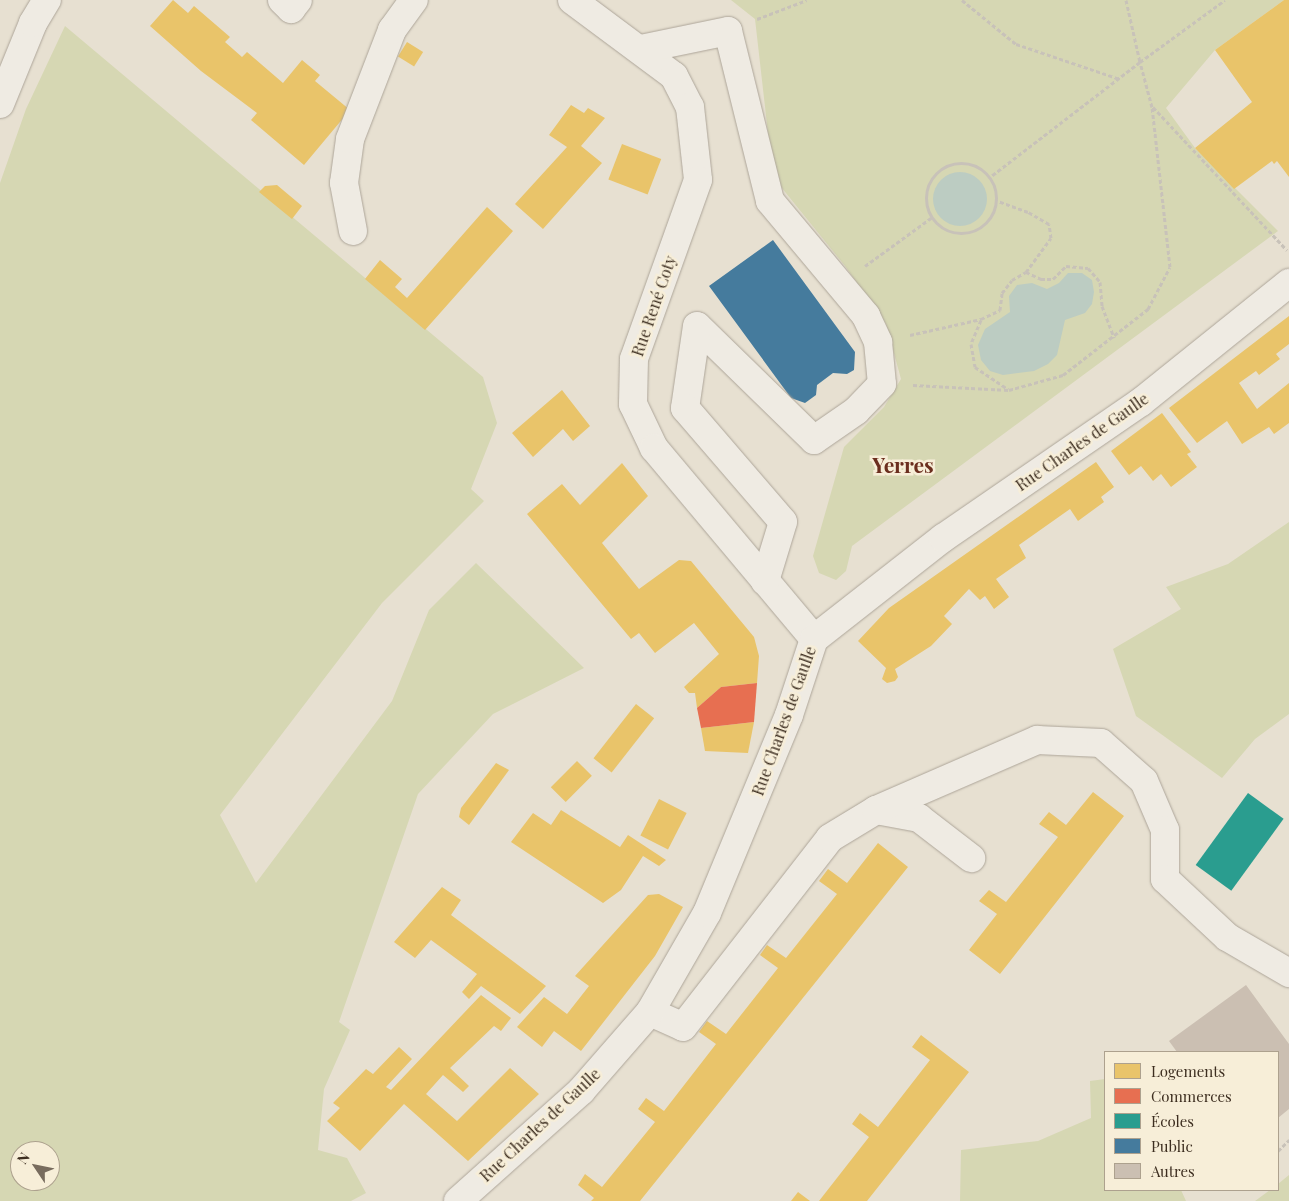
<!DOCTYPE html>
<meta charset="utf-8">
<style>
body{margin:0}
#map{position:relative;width:1289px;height:1201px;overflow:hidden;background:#e7e0d1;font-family:"Playfair Display",serif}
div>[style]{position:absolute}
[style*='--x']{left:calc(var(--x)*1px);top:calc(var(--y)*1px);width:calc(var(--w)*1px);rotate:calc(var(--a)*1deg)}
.green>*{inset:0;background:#d6d7b3}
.water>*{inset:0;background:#bcccc2}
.round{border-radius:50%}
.homes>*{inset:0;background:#e9c46a;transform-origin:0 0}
.shops>*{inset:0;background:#e76f51}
.schools>*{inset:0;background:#2a9d8f;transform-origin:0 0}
.public>*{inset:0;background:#457b9d}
.building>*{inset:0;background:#cbbfb2}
.path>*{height:3px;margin-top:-1.5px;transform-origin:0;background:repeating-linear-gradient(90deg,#c8c2b9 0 4px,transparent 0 6.5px)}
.path>.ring{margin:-1.5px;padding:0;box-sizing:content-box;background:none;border:3px solid #c8c2b9;border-radius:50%}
.roads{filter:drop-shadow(0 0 1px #ada599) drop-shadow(0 0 1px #ada599)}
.minor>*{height:28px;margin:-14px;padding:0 14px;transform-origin:14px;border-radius:14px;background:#efebe3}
span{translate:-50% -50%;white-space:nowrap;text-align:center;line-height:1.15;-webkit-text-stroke:5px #f7eed8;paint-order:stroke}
.street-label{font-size:16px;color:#3d2e20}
.district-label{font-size:21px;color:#6b2e1e;font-weight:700}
.legend{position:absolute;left:1104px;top:1051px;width:175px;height:140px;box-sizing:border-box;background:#f7eed8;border:1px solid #ada18e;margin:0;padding:6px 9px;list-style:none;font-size:15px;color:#3d2e20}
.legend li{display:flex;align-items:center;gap:10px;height:25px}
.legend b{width:25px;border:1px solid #ada18e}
.north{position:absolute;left:10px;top:1141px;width:50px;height:50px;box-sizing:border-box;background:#f7eed8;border:1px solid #ada18e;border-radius:50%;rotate:304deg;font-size:14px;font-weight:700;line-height:20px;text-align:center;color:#3d2e20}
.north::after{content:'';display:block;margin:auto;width:18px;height:22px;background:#786c5e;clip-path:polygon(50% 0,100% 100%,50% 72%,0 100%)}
</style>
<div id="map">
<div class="green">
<i style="clip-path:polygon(731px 0,1284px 0,1215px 50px,1166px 108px,1195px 148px,1278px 231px,852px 546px,846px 571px,836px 580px,819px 573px,813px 556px,844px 447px,884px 407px,901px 379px,886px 324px,845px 266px,773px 177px,755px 19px)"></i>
<i style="clip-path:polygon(evenodd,65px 26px,483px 377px,497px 423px,471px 489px,484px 501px,382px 603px,220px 815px,256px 883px,392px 701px,429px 610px,476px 563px,584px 668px,493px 714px,418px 794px,339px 1022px,350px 1030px,324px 1089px,318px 1150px,347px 1158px,366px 1193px,351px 1201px,0 1201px,0 183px,26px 109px,65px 26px,20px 1151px,50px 1151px,50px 1181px,20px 1181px,20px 1151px)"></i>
<i style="clip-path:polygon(1289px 522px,1289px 714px,1255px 739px,1222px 778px,1136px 716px,1113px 649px,1181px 609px,1166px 587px,1228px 564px)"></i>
<i style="clip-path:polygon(1105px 1079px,1105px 1190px,1181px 1190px,1186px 1201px,960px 1201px,961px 1150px,1038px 1141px,1091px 1118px,1090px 1081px)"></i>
<i style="clip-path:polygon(1289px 1175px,1289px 1201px,1255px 1201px,1270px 1190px,1278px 1190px,1278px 1184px)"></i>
</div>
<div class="water">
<i class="round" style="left:933px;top:172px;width:54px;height:54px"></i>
<i style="clip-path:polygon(1068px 273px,1082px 273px,1092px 280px,1094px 292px,1092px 304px,1085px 313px,1065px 320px,1057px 355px,1048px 364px,1034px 371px,1003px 375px,990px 371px,981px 360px,978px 345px,985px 329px,1010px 312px,1009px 296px,1017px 285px,1032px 283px,1047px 289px,1059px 283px)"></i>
</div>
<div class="homes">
<i style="clip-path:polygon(173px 0,188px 13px,194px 6px,230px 37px,225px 42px,242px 57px,247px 52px,283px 83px,302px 60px,320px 75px,315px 81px,350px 110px,304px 165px,251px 120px,257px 113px,201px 71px,150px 26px)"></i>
<i style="clip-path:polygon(1284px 0,1289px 0,1289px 177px,1277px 161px,1274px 164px,1272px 161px,1234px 189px,1195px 148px,1252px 102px,1215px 50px)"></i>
<i style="left:407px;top:42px;width:19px;height:17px;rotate:32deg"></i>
<i style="clip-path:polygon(571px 105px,584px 113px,588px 108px,605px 118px,581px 146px,602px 163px,543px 229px,515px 204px,567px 147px,549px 135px)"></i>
<i style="left:622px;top:144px;width:42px;height:38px;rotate:21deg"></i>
<i style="clip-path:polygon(277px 185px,302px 206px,292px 219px,259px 192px,265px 186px)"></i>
<i style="clip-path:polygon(487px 207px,513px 231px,425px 330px,365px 279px,380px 260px,402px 279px,395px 287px,407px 298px)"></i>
<i style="clip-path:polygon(1289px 316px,1289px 344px,1276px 354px,1280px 359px,1259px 375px,1256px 371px,1239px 383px,1257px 409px,1289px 383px,1289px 423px,1274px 434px,1269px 427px,1242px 444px,1227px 421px,1197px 443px,1169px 408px)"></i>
<i style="clip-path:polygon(562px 390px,590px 426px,573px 441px,563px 429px,533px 457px,512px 433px)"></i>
<i style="clip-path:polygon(1162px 413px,1191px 452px,1187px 454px,1197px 467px,1171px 487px,1161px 474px,1153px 481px,1141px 466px,1129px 475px,1111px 451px)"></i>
<i style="clip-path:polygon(1096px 462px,1114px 487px,1101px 497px,1104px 502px,1078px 521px,1070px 509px,1019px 545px,1026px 558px,996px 579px,1009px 597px,994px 609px,985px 596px,980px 600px,969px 589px,944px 616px,952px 624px,931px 646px,895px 669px,898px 677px,895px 681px,887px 683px,882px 679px,886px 668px,858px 641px,889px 608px)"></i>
<i style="clip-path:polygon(622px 463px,648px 496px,602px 543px,639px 589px,679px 560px,691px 561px,754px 637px,759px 656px,757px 683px,721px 687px,697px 708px,695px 693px,689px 693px,684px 687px,719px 654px,694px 623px,655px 653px,639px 633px,631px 639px,527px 514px,562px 484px,580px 505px)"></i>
<i style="left:636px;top:704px;width:23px;height:69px;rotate:38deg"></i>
<i style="clip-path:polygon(754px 722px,748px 753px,705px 751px,701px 728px)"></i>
<i style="left:577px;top:761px;width:21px;height:37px;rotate:45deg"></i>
<i style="clip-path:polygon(496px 763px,509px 770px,469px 825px,459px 817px,461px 808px)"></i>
<i style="clip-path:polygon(1093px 792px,1124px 816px,1000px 974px,969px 950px,997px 914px,979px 901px,989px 890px,1006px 902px,1058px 837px,1039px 824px,1049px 812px,1066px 825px)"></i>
<i style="left:659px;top:799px;width:31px;height:41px;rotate:27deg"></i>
<i style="clip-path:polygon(561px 810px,620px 847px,628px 835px,666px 860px,659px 866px,643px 856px,621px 890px,603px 903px,511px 842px,533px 813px,551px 825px)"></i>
<i style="clip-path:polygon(878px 843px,908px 867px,640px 1201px,591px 1201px,594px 1198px,578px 1185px,585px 1174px,602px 1187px,655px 1122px,638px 1109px,646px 1098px,664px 1111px,716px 1044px,699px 1032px,707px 1021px,726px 1034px,778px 968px,760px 955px,767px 945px,786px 958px,837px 894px,819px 881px,828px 869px,847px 883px)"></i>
<i style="clip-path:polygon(442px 887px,461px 900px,451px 915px,546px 986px,520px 1014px,481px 986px,469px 999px,462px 992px,477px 974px,431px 940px,415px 958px,394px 942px)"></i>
<i style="clip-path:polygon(659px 894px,683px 907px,655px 956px,581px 1051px,554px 1031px,542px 1047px,517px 1027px,544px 997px,567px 1014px,589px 986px,575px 976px,648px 895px)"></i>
<i style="clip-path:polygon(481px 995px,511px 1018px,501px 1031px,494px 1026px,450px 1068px,469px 1086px,463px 1092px,443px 1075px,426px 1094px,457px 1121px,510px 1068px,539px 1094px,468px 1161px,404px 1104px,360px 1151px,327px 1121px,340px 1108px,333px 1103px,366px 1069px,373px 1074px,399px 1047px,412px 1059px,386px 1087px,391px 1090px)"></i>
<i style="clip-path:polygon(921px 1035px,969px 1072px,867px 1201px,819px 1201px,869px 1137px,852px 1124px,860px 1113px,878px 1127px,930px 1060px,912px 1047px)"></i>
<i style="clip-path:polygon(798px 1192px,810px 1201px,791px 1201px)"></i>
</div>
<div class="shops">
<i style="clip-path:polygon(757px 683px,754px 722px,701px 728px,697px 708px,721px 687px)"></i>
</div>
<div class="schools">
<i style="left:1248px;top:793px;width:44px;height:89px;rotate:36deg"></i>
</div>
<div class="public">
<i style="clip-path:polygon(773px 240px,855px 352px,854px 370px,847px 374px,833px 373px,817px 385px,816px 395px,805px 403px,791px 398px,709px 286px)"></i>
</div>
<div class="building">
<i style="clip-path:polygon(1246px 985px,1289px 1044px,1289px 1109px,1278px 1118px,1278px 1052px,1177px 1052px,1169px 1041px)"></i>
</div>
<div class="path">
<i style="--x:962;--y:0;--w:70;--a:39.2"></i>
<i style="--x:1016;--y:44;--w:110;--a:18.6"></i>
<i style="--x:1126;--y:0;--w:64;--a:77.3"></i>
<i style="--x:1140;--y:62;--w:105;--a:-36.1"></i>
<i style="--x:757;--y:19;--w:53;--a:-20.8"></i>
<i style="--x:1153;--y:107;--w:196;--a:46.9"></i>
<i class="ring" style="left:926px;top:163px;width:67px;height:67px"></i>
<i style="--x:865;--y:266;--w:82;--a:-36"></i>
<i style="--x:1026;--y:272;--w:17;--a:25"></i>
<i style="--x:1041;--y:279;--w:12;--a:0"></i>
<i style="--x:1053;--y:279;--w:18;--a:-45"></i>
<i style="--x:1066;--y:266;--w:22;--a:5"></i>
<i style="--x:1088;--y:268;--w:18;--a:49"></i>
<i style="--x:1100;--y:282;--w:24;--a:85"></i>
<i style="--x:1102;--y:306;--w:34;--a:69"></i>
<i style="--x:981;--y:320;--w:26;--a:113"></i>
<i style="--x:971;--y:344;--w:23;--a:80"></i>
<i style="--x:975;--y:367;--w:40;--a:34"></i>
<i style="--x:910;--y:335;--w:73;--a:-12.7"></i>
<i style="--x:981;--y:319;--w:21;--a:-25"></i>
<i style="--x:1000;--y:310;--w:17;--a:-83"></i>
<i style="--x:1002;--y:293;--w:16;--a:-52"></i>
<i style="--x:1012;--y:280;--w:16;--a:-30"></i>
<i style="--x:1026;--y:272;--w:42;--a:-53.7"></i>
<i style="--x:1051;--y:238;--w:14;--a:-98"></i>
<i style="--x:1049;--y:224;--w:24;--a:-150"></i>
<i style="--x:1028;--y:212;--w:33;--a:-160"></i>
<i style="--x:913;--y:385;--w:96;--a:3"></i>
<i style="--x:1009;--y:390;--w:56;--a:-15.5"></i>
<i style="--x:1063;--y:375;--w:108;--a:-37.8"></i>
<i style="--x:1148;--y:309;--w:47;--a:-62.4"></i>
<i style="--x:1170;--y:267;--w:161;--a:-96.4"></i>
<i style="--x:1152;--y:107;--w:47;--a:-104.9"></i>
<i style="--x:1140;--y:62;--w:189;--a:142.5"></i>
<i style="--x:1278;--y:1151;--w:16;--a:-45"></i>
</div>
<div class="roads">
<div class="minor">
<i style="--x:282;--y:0;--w:13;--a:45"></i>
<i style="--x:291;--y:9;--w:11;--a:-52"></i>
<i style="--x:572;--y:0;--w:127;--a:36.7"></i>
<i style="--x:674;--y:76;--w:35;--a:63"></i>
<i style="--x:690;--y:107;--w:73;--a:83.7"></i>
<i style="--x:698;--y:180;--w:190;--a:109.7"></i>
<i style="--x:634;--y:359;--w:45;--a:91.3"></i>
<i style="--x:633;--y:404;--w:49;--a:64.5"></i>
<i style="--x:654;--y:448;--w:249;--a:50"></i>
<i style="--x:641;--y:49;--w:89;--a:-11.7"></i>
<i style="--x:728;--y:31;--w:175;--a:76.1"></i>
<i style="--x:770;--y:201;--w:150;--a:50.1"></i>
<i style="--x:866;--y:316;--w:29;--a:65"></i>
<i style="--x:878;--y:342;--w:42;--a:84.6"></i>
<i style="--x:882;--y:384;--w:37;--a:134"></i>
<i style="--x:856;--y:411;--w:51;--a:145.4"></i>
<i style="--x:814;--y:440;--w:163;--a:-135.7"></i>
<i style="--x:697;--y:326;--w:83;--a:98.3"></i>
<i style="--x:685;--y:408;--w:150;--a:49.3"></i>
<i style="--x:783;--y:522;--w:62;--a:107"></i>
<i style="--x:0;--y:104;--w:87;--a:-67.8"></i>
<i style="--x:33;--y:23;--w:27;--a:-59"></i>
<i style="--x:353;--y:231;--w:49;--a:-100.6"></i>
<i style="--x:344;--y:183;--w:44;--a:-82.2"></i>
<i style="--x:350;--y:139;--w:117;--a:-68.9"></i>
<i style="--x:392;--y:30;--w:37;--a:-54"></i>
<i style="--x:876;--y:810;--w:44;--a:10.5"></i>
<i style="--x:919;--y:818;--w:66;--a:37.6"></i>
<i style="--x:650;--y:1012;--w:36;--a:24"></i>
<i style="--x:683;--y:1027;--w:239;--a:-52.1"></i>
<i style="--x:830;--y:838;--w:54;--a:-31.3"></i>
<i style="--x:876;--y:810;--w:176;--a:-23.5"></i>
<i style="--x:1037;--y:740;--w:64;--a:2.7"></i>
<i style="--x:1101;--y:743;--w:57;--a:41.5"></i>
<i style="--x:1144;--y:781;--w:53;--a:66.8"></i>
<i style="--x:1165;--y:830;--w:49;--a:90"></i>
<i style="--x:1165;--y:879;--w:85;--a:43.1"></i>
<i style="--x:1227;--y:937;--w:72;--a:30.1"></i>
<i style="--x:458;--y:1201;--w:165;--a:-41.8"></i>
<i style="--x:581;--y:1091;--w:105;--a:-48.9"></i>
<i style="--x:650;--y:1012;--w:114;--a:-60.1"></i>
<i style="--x:707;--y:913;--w:214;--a:-67.5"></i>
<i style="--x:789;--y:715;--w:80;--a:-71.8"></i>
<i style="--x:814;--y:639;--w:164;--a:-38.1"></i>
<i style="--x:943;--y:538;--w:240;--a:-34.5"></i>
<i style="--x:1141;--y:402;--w:190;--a:-38.8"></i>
</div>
</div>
<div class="street-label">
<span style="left:654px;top:306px;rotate:-71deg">Rue René Coty</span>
<span style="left:1082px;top:442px;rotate:-35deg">Rue Charles de Gaulle</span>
<span style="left:784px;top:721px;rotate:-70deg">Rue Charles de Gaulle</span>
<span style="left:540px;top:1125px;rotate:-43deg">Rue Charles de Gaulle</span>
</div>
<div class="district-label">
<span style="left:903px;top:464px">Yerres</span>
</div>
<ul class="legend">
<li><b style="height:14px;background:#e9c46a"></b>Logements</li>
<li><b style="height:14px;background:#e76f51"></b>Commerces</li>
<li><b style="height:14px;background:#2a9d8f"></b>Écoles</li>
<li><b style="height:14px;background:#457b9d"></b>Public</li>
<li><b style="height:14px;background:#cbbfb2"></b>Autres</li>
</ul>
<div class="north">N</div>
</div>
